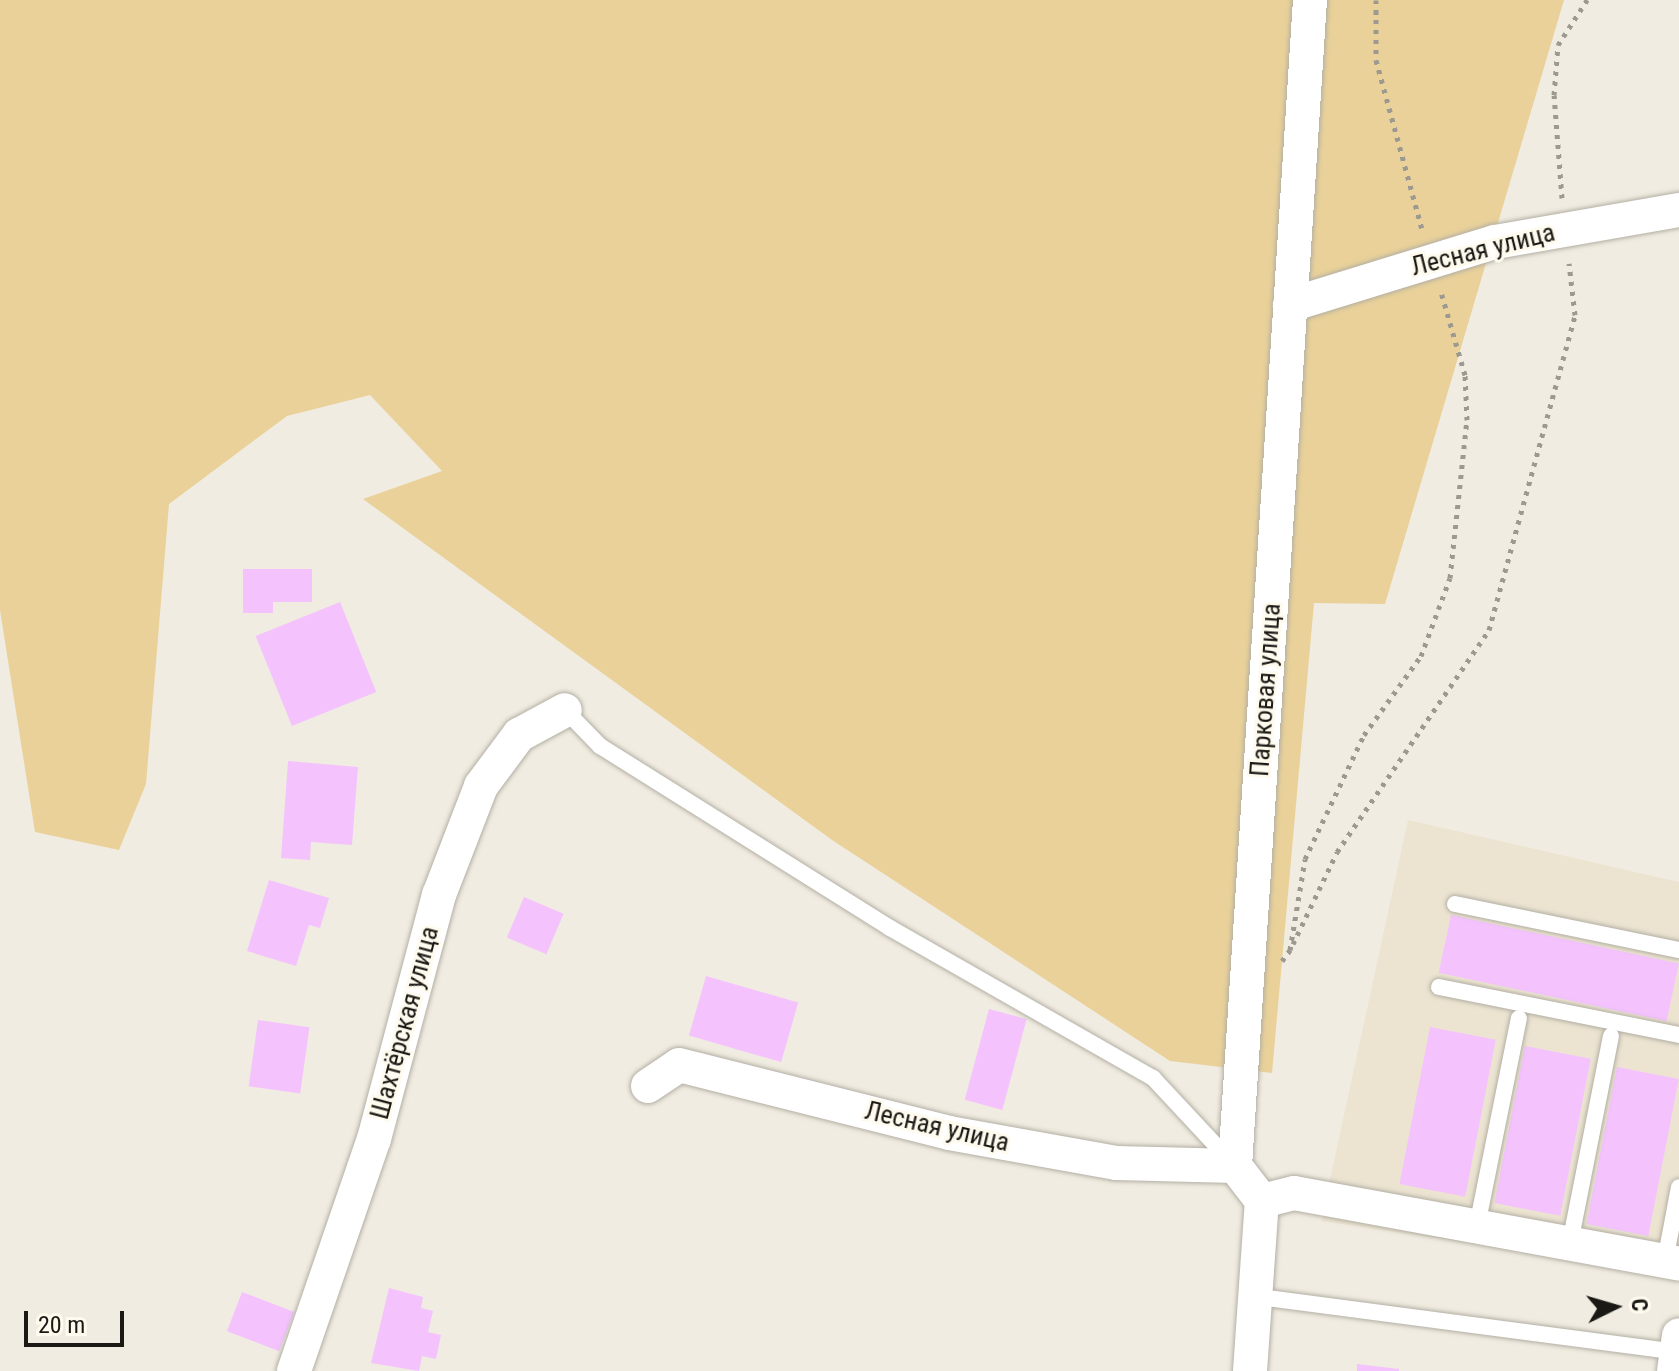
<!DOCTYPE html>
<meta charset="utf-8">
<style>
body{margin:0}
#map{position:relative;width:1679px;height:1371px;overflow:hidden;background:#f1ece1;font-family:"Roboto Condensed",sans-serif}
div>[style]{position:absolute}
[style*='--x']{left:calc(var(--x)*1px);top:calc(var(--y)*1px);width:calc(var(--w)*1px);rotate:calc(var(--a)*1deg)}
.built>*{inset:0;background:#ece4d1}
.green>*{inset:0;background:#e9d199}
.building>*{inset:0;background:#f4c3fe;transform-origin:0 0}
.path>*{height:5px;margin-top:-2.5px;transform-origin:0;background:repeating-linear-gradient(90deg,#9c9990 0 4px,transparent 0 10px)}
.roads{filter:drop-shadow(0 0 2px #b3afa4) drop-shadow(0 0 2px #b3afa4)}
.service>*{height:16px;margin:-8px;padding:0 8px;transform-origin:8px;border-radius:8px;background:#fff}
.minor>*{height:34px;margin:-17px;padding:0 17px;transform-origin:17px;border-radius:17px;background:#fff}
span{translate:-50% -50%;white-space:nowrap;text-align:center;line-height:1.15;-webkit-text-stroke:6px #fffaee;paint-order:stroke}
.street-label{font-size:26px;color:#1a1915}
.north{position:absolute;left:1575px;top:1267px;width:80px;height:80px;-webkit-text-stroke:6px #fffaee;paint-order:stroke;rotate:85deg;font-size:22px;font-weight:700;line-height:32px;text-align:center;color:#1a1915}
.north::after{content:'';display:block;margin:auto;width:28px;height:36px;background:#1a1915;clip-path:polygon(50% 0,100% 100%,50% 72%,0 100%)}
.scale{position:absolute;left:24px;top:1311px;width:100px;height:36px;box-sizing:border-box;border:4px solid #1a1915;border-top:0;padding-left:10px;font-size:24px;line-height:28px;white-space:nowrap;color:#1a1915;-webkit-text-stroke:6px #fffaee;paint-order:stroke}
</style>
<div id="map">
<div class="built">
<i style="clip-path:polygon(1408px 820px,1679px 882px,1679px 1274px,1321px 1221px)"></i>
</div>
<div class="green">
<i style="clip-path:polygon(0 0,1564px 0,1385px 604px,1314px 603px,1272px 1073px,1170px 1061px,832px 840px,363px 499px,442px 471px,370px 395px,287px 416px,169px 504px,146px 784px,119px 850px,35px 832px,0 610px)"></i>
</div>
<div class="building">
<i style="clip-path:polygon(243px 569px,312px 569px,312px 602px,273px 602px,273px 613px,243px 613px)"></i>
<i style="left:340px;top:602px;width:97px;height:91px;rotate:68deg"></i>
<i style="clip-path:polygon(288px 761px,358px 767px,352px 845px,311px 842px,310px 860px,281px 858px)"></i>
<i style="clip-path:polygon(269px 880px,329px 898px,320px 928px,309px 925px,296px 966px,247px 951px)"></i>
<i style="left:524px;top:897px;width:43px;height:44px;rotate:23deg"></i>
<i style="left:1451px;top:915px;width:233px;height:59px;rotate:12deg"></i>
<i style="left:706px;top:976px;width:96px;height:62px;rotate:16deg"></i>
<i style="left:989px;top:1009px;width:39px;height:94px;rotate:15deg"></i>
<i style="left:258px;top:1020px;width:52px;height:67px;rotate:8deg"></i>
<i style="left:1430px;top:1027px;width:67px;height:160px;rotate:11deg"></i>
<i style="left:1525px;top:1046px;width:67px;height:160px;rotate:11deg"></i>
<i style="left:1617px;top:1067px;width:63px;height:160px;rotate:11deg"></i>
<i style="clip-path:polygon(389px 1288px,423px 1297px,421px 1308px,433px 1311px,428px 1332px,441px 1335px,436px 1359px,422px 1356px,419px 1371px,371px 1363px)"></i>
<i style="left:242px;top:1292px;width:56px;height:42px;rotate:21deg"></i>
<i style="clip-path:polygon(1357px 1364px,1399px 1369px,1399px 1371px,1357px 1371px)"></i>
</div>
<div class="path">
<i style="--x:1376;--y:0;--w:60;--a:90"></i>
<i style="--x:1376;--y:60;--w:175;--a:74.8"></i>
<i style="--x:1562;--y:198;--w:103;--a:-94.4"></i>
<i style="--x:1554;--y:95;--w:50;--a:-85.4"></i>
<i style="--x:1558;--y:45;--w:54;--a:-57.2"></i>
<i style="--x:1293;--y:944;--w:102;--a:-64.4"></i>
<i style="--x:1337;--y:852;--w:269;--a:-55.6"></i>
<i style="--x:1489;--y:630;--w:327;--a:-74.7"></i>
<i style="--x:1575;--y:315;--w:52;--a:-96.6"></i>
<i style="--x:1282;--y:961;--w:14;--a:-54"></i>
<i style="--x:1290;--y:950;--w:92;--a:-80.6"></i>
<i style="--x:1305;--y:859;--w:137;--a:-64.6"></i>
<i style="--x:1364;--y:735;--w:97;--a:-54.2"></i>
<i style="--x:1421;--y:656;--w:83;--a:-69.6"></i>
<i style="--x:1450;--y:578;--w:159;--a:-83.9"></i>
<i style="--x:1467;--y:420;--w:45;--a:-92.5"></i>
<i style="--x:1465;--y:375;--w:86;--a:-106.1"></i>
</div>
<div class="roads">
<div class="service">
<i style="--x:565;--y:710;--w:50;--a:45.8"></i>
<i style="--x:600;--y:746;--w:342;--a:32.1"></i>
<i style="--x:890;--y:928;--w:303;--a:29.7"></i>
<i style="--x:1153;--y:1078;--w:119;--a:47"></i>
<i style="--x:1455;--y:904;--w:229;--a:11.6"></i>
<i style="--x:1439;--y:987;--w:245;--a:11.3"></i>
<i style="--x:1477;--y:1226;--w:212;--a:-78.6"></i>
<i style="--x:1570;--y:1243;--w:211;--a:-78.8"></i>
<i style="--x:1665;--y:1261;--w:75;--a:-79.3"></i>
<i style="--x:1260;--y:1297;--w:420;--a:7.5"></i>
</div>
<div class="minor">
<i style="--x:1290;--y:305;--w:214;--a:-17.1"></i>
<i style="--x:1495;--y:242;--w:187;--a:-9.9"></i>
<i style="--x:648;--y:1086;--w:37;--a:-34"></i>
<i style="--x:679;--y:1065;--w:278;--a:14.1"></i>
<i style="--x:949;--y:1133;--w:170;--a:10.2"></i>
<i style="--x:1116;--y:1163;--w:119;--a:1.4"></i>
<i style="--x:1262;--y:1201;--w:33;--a:-14"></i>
<i style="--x:1294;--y:1193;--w:391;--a:10.4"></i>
<i style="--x:294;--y:1371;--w:245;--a:-71"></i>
<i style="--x:374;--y:1139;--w:253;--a:-75.1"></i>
<i style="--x:439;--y:895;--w:117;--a:-68.9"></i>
<i style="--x:481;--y:786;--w:64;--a:-53.3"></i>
<i style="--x:519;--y:735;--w:52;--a:-28.5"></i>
<i style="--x:1250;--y:1371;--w:170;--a:-86"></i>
<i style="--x:1262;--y:1201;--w:44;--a:-127.6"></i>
<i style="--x:1235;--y:1166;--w:1168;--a:-86.32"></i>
<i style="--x:1674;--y:1371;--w:36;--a:-82"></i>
</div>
</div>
<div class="street-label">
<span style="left:1483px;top:250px;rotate:-14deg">Лесная улица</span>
<span style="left:1266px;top:690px;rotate:-86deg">Парковая улица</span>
<span style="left:405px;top:1023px;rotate:-75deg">Шахтёрская улица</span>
<span style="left:937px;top:1127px;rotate:13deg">Лесная улица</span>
</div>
<div class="north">С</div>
<div class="scale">20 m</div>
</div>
